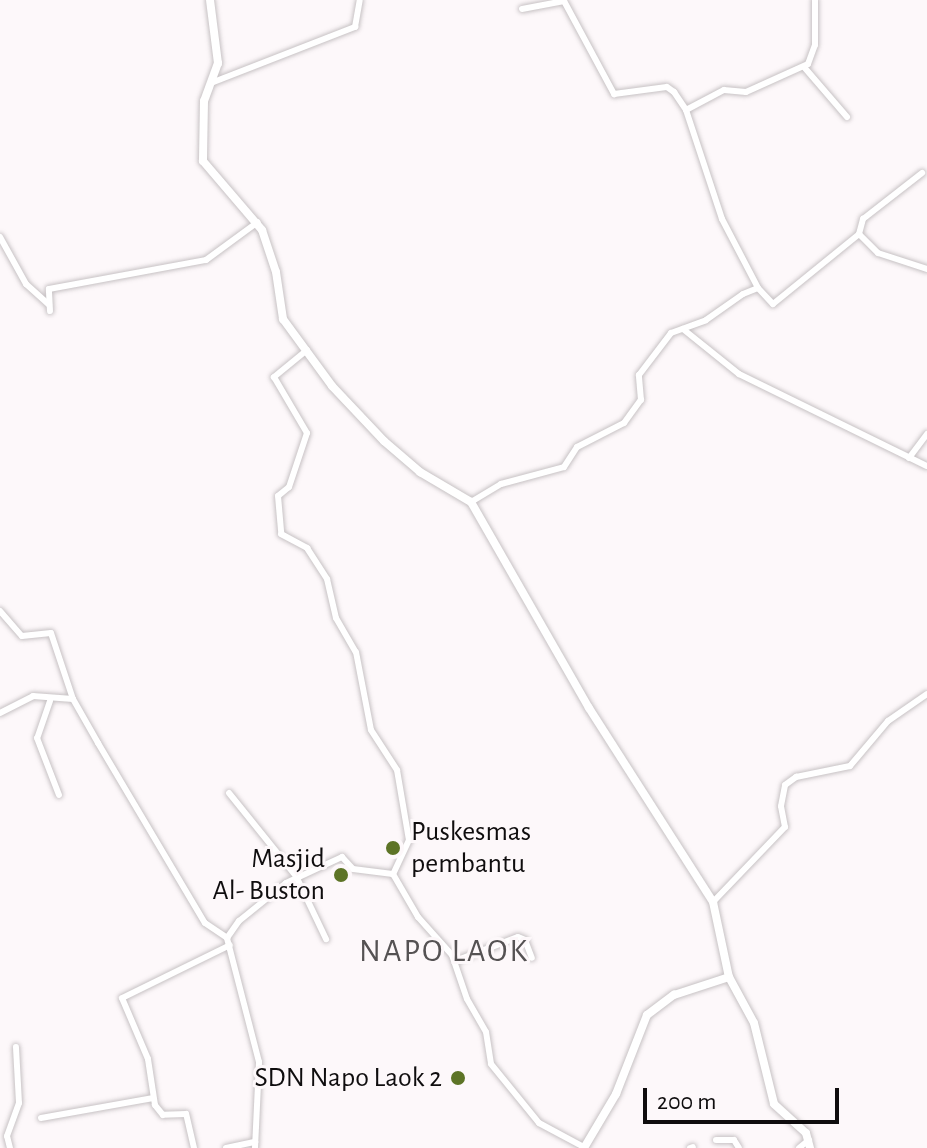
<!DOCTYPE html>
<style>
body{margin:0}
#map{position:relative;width:927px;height:1148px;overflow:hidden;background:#fdf8fa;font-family:"Alegreya Sans",sans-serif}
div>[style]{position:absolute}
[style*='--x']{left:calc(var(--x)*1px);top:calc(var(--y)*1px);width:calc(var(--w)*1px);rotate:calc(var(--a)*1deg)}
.roads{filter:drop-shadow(0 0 2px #c7c2c4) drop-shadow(0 0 2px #c7c2c4)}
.street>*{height:6px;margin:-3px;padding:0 3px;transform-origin:3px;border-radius:3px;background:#fff}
.secondary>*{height:8px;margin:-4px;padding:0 4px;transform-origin:4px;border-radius:4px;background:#fff}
.dots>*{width:22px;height:22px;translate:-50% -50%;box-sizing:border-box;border:4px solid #fdf8fa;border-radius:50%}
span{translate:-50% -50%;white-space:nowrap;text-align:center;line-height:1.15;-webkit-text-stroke:6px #fdf8fa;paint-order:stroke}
.poi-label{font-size:28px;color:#0f0d0e}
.left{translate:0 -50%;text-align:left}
.right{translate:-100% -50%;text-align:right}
.quarter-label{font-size:32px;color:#555253;letter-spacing:2px}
.scale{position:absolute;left:643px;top:1088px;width:196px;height:36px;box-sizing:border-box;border:4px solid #0f0d0e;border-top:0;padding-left:10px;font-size:24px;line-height:28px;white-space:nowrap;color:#0f0d0e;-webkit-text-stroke:6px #fdf8fa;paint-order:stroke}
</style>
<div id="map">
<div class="roads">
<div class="street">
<i style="--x:522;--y:9;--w:43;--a:-10.8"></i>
<i style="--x:564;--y:1;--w:106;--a:61.7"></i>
<i style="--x:614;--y:94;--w:53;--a:-7.5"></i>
<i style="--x:667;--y:87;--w:9;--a:36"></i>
<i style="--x:674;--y:92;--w:22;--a:56"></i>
<i style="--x:686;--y:110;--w:115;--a:71.7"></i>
<i style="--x:722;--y:219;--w:78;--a:62.4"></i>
<i style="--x:804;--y:67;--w:66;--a:49.3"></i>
<i style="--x:211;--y:83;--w:155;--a:-21.3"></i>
<i style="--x:355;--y:27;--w:27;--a:-80"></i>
<i style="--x:686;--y:110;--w:43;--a:-27.8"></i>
<i style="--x:724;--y:90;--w:22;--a:5"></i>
<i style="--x:746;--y:92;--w:68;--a:-24.3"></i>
<i style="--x:808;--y:64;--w:20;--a:-70"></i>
<i style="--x:815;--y:45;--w:45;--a:-90"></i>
<i style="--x:859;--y:234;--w:16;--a:-75"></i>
<i style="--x:863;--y:219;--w:75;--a:-37.9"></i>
<i style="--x:0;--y:237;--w:54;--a:61"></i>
<i style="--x:26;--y:284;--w:31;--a:42"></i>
<i style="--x:50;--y:311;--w:22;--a:-93"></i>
<i style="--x:49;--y:289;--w:160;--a:-10.5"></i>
<i style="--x:206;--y:260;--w:64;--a:-36.2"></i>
<i style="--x:683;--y:329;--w:72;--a:38.8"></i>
<i style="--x:739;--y:374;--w:209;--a:26.1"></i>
<i style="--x:307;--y:350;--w:43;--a:140.7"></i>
<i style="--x:274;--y:377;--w:65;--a:59.5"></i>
<i style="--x:307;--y:433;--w:57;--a:108.4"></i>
<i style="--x:289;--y:487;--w:14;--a:141"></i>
<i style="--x:278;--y:496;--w:38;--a:85"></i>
<i style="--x:281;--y:534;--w:30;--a:28"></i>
<i style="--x:307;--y:548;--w:37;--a:57"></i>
<i style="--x:327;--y:579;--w:40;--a:77"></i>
<i style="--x:336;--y:618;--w:39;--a:60"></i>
<i style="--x:356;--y:652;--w:79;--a:79.1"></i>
<i style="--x:371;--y:730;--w:48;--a:57"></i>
<i style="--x:397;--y:770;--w:71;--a:80.3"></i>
<i style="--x:409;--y:840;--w:38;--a:115"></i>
<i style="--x:909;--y:458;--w:30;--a:-53"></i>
<i style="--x:471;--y:502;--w:35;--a:-31"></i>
<i style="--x:501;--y:484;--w:65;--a:-15.1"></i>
<i style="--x:564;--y:467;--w:24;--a:-57"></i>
<i style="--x:577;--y:447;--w:53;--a:-27.1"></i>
<i style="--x:624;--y:423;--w:29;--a:-54"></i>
<i style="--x:641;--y:400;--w:25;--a:-95"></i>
<i style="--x:639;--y:375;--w:53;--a:-52.7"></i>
<i style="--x:671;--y:333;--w:37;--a:-20"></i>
<i style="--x:706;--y:320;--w:45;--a:-35.1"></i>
<i style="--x:743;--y:294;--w:16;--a:-22"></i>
<i style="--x:758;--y:288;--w:22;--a:47"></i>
<i style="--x:773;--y:304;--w:111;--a:-39.1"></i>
<i style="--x:859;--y:234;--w:27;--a:45"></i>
<i style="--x:878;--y:253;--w:52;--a:18.1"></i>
<i style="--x:0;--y:611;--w:33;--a:49"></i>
<i style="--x:22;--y:636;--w:29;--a:-6"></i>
<i style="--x:51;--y:633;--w:70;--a:71.6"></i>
<i style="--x:73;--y:699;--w:51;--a:60.4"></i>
<i style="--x:98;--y:743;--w:209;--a:59.3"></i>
<i style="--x:205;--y:923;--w:27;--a:34"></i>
<i style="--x:50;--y:701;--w:39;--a:109"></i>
<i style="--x:37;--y:738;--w:61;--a:68.9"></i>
<i style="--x:0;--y:713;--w:37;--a:-27"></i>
<i style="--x:33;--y:696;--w:40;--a:4.3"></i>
<i style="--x:229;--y:793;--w:107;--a:51.1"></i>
<i style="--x:296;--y:876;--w:70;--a:64.5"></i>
<i style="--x:713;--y:902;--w:104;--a:-46.2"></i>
<i style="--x:785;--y:827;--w:21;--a:-101"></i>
<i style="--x:781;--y:806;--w:21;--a:-79"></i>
<i style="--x:785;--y:785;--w:14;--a:-36"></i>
<i style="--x:796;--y:777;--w:55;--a:-11.5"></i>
<i style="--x:850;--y:766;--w:59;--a:-49.8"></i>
<i style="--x:888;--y:721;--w:47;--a:-34.7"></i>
<i style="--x:455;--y:961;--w:67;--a:-20.9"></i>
<i style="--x:518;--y:937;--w:8;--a:23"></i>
<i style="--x:525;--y:940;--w:19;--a:69"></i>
<i style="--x:41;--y:1118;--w:114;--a:-10.1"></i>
<i style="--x:716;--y:1140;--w:18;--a:0"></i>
<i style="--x:734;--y:1140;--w:9;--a:58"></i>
<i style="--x:10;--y:1148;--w:12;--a:-104"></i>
<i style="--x:7;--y:1136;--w:35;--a:-70"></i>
<i style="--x:19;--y:1103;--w:56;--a:-93.1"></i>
<i style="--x:194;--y:1148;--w:35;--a:-103"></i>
<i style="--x:186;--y:1114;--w:23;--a:178"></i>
<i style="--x:163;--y:1115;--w:13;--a:-129"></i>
<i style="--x:155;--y:1105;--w:47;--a:-98.7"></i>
<i style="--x:148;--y:1059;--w:66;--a:-113.1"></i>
<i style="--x:122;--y:998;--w:120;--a:-26.1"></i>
<i style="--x:226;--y:1148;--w:30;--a:-12"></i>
<i style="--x:255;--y:1148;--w:86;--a:-87.3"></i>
<i style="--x:259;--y:1062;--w:128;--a:-104.5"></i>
<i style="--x:227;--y:938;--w:21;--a:-55"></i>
<i style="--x:239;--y:921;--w:60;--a:-39"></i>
<i style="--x:286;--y:883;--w:62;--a:-24.9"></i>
<i style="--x:342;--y:857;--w:16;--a:47"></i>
<i style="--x:353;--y:869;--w:40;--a:7.1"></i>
<i style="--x:393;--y:874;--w:50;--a:59.8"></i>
<i style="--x:418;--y:917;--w:51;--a:48.2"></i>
<i style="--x:452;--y:955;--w:46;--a:71.2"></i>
<i style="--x:467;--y:999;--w:38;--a:60"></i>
<i style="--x:486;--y:1032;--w:32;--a:81"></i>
<i style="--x:491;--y:1064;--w:76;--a:50.9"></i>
<i style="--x:539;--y:1123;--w:51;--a:28.1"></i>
<i style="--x:690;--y:1148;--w:3;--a:-18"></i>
<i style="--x:799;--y:1148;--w:13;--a:-39"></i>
</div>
<div class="secondary">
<i style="--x:210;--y:0;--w:64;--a:82.8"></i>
<i style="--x:218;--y:63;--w:40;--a:110.2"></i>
<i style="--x:204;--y:101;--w:60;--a:91"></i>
<i style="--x:203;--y:161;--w:91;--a:49.5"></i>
<i style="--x:262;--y:230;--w:44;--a:71.6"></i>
<i style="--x:276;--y:272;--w:48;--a:81.5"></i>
<i style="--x:283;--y:319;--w:83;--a:53.8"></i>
<i style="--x:332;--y:386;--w:76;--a:46.6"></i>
<i style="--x:384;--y:441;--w:48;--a:40.7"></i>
<i style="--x:420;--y:472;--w:59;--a:30.5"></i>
<i style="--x:471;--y:502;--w:237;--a:60.2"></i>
<i style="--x:589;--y:708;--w:230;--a:57.4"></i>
<i style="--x:713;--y:902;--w:77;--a:78"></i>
<i style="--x:729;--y:977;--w:52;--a:61.5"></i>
<i style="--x:754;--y:1023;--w:83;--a:76.1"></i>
<i style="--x:774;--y:1104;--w:43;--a:42.2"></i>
<i style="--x:806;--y:1133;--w:16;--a:75"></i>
<i style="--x:584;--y:1148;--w:63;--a:-59.3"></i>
<i style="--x:616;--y:1094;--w:85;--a:-68.6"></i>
<i style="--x:647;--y:1015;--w:34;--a:-37"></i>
<i style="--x:674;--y:995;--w:58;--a:-18.1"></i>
</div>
</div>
<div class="dots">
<i style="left:393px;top:848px;background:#5d7426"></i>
<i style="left:341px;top:875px;background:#5d7426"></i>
<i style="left:458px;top:1078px;background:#5d7426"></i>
</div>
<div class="poi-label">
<span class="left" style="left:411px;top:848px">Puskesmas<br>pembantu</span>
<span class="right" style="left:325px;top:875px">Masjid<br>Al- Buston</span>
<span class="right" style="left:442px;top:1078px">SDN Napo Laok 2</span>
</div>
<div class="quarter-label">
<span style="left:444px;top:951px">NAPO LAOK</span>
</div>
<div class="scale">200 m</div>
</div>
